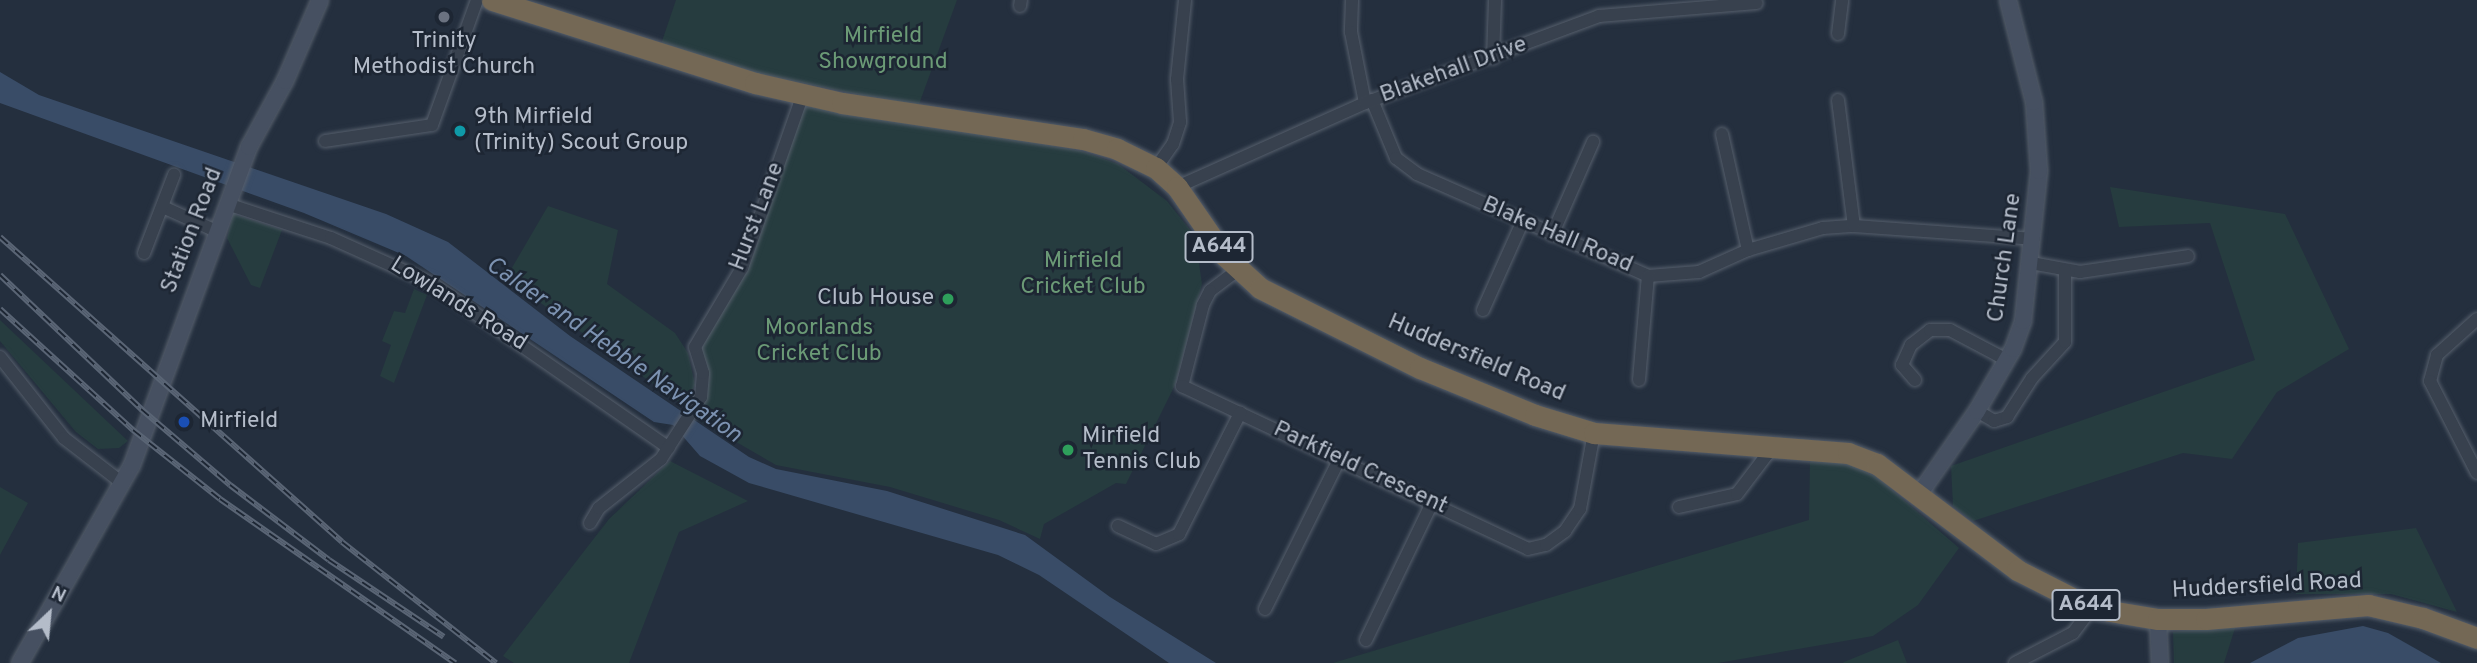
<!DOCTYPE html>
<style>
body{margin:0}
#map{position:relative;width:2477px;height:663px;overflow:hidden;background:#242f3e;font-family:Overpass,sans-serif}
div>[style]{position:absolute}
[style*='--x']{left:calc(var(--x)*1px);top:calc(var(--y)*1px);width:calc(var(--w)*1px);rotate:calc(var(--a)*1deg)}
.green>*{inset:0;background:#263c3f}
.water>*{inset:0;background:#394c67}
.roads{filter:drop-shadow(0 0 2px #565f6c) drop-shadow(0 0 2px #565f6c)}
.street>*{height:12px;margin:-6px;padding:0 6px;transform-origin:6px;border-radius:6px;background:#38414e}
.secondary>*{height:16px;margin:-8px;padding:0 8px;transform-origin:8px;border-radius:8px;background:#465061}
.highway>*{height:21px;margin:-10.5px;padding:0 10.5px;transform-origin:10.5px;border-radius:10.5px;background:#746855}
.rail>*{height:6px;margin-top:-3px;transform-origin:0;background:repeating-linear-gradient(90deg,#1d2633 0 10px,#5a6575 0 20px);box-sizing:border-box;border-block:2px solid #5a6575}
.dots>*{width:19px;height:19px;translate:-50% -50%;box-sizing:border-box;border:4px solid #1d2633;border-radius:50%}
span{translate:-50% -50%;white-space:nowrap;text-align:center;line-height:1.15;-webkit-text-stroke:5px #1d2633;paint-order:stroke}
.shield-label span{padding:2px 5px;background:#1d2633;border:2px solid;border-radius:5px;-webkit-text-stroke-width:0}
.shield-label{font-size:21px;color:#b4bcc9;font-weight:700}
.park-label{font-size:23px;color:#6b9a76}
.poi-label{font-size:23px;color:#b4bcc9}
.left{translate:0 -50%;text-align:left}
.right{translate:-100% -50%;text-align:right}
.street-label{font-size:23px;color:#b4bcc9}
.water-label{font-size:24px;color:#7c92b1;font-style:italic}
.north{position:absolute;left:14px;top:579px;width:70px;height:70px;-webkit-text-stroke:5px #1d2633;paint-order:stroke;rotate:26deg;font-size:19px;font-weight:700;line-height:28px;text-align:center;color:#b4bcc9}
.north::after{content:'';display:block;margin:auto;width:24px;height:32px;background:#b4bcc9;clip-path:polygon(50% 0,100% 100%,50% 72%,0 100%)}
</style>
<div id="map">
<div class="green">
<i style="clip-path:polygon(676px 0,957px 0,918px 107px,658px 53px)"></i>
<i style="clip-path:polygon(806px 100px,1081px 151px,1118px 164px,1167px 201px,1195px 236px,1202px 284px,1175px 385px,1126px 484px,1116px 483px,1044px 524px,1040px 539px,999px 520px,890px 487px,776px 465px,698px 420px,706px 373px,698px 347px,730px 295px)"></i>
<i style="clip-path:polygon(2110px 187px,2285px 214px,2349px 349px,2277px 392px,2232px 459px,2183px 453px,1973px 521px,1953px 506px,1951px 466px,2255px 360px,2210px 223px,2119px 227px)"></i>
<i style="clip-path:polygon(548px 206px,618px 230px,607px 284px,675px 333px,688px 353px,695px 385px,684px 406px,506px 278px)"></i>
<i style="clip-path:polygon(233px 214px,282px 230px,260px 288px,251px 285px,227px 238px)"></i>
<i style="clip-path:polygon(414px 289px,427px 295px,394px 383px,380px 376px,391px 345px,382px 341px,394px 311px,405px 313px)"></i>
<i style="clip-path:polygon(0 320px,128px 441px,119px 448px,98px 449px,76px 432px,0 341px)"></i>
<i style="clip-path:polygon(1810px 458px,1848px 463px,1877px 477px,1959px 548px,1918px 605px,1873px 636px,1718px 663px,1333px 663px,1809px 520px)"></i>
<i style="clip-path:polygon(670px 461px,748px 501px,679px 532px,629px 663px,514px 663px,503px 656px,609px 519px)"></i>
<i style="clip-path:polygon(0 487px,28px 503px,0 555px)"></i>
<i style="clip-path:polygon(2416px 528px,2457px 612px,2391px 594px,2296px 594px,2298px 543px)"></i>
<i style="clip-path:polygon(2236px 625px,2224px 663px,2174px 663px,2173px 632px)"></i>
<i style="clip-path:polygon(1898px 640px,1907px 663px,1843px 663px,1844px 662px)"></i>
</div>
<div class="water">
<i style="clip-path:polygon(0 72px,39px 95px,386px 214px,448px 242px,570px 336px,749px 457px,776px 469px,887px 491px,1025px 535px,1110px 597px,1216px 663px,1169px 663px,1039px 575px,998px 555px,749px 483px,700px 456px,673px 425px,654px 422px,406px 256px,304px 213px,0 103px)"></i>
<i style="clip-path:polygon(2363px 626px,2388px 633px,2441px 663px,2250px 663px,2298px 638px)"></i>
</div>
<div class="roads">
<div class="street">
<i style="--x:1352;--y:0;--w:32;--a:92"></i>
<i style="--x:1351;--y:32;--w:72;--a:78.8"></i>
<i style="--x:1020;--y:6;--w:6;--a:-81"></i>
<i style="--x:1838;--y:34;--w:34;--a:-83"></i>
<i style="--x:1493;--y:58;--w:58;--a:-88"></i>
<i style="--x:1372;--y:100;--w:63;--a:67.5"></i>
<i style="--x:1396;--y:158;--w:26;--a:37"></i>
<i style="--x:1417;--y:174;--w:253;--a:23.8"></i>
<i style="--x:1648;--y:276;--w:51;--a:-4.5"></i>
<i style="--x:1699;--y:272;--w:54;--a:-24.2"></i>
<i style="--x:1748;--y:250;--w:78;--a:-16.3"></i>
<i style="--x:1823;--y:228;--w:31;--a:-4"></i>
<i style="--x:1854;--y:226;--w:180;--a:4.1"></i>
<i style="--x:1838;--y:100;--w:127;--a:82.8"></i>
<i style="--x:1722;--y:134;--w:119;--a:77.4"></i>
<i style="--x:325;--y:141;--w:108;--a:-8.5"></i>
<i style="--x:432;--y:125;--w:133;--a:-70.2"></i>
<i style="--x:1156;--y:168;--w:29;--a:-55"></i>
<i style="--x:1173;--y:144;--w:23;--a:-72"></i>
<i style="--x:1180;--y:122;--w:43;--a:-94"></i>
<i style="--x:1177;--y:79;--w:79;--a:-84.2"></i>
<i style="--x:1177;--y:187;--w:206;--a:-24.1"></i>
<i style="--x:1365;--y:103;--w:250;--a:-20.4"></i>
<i style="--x:1599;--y:16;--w:158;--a:-4.7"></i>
<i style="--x:227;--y:204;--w:109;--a:18.1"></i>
<i style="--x:331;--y:238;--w:112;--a:24.3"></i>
<i style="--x:433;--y:284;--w:287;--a:34.8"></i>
<i style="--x:165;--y:208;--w:56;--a:24.3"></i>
<i style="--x:1552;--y:235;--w:102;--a:-66.2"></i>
<i style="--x:144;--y:253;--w:84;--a:-69"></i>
<i style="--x:2031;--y:263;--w:50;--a:10.4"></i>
<i style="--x:2080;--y:272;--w:109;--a:-8.4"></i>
<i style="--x:1239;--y:269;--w:36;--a:143"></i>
<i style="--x:1210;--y:291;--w:16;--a:117"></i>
<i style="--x:1203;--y:305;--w:84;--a:104.5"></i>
<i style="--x:1182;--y:386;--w:382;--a:25.2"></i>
<i style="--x:1528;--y:549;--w:18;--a:-13"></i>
<i style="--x:1546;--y:545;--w:24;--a:-36"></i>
<i style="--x:1565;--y:531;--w:27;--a:-56"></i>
<i style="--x:1580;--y:509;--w:77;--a:-79.6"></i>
<i style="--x:1483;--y:310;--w:95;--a:-65.9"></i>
<i style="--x:2477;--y:319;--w:54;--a:138"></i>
<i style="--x:2437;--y:355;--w:27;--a:105"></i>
<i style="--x:2430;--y:381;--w:103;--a:62.9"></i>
<i style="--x:0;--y:357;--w:103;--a:51.7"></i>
<i style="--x:64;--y:438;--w:72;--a:37.7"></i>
<i style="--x:1639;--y:380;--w:104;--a:-85.1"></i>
<i style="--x:1915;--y:380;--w:20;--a:-131"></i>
<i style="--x:1902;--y:365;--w:22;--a:-66"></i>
<i style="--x:1911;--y:345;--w:24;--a:-38"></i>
<i style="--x:1930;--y:330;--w:20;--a:0"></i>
<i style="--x:1950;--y:330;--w:64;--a:27.8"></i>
<i style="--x:1977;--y:411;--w:20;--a:30"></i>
<i style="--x:1994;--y:421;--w:14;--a:-17"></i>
<i style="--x:2007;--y:417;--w:46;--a:-57.3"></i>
<i style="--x:2032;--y:378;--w:49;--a:-47.5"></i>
<i style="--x:2065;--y:342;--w:72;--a:-90"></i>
<i style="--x:1679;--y:507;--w:59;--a:-12.6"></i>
<i style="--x:1737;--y:494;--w:63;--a:-52.8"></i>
<i style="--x:590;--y:523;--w:17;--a:-59"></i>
<i style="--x:599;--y:508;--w:79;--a:-38.3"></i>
<i style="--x:661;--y:459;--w:74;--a:-57.2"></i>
<i style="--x:701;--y:397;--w:24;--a:-85"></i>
<i style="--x:703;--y:373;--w:27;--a:-107"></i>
<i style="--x:695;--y:347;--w:92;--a:-59.3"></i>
<i style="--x:742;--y:268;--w:184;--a:-70.7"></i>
<i style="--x:1118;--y:526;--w:42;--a:25.3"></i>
<i style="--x:1156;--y:544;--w:25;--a:-23"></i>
<i style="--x:1179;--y:534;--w:136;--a:-63.2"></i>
<i style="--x:1265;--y:609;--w:166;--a:-63.6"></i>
<i style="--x:1366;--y:640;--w:152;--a:-64.3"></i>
<i style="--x:2015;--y:663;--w:65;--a:-27.3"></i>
<i style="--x:2073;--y:633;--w:31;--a:-53"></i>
</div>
<div class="secondary">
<i style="--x:1918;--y:496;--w:103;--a:-55.2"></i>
<i style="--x:1977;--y:411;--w:72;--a:-59.9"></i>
<i style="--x:2013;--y:349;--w:30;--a:-70"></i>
<i style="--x:2023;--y:321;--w:151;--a:-83.9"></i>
<i style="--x:2039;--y:171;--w:69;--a:-94.1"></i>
<i style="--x:2034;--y:102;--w:105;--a:-104.3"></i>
<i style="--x:2158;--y:619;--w:44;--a:87.4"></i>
<i style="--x:20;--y:663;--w:227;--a:-60.5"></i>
<i style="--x:132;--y:465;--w:339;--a:-69.8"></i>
<i style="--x:249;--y:147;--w:75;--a:-61.4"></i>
<i style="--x:285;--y:81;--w:88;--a:-66.6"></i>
</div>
<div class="highway">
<i style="--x:492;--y:0;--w:276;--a:17.5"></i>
<i style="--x:755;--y:83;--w:89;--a:12.9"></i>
<i style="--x:842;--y:103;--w:244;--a:8.5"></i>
<i style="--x:1083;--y:139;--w:35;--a:16"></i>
<i style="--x:1117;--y:149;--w:43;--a:26"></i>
<i style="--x:1156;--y:168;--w:28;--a:42"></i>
<i style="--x:1177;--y:187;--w:83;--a:55.3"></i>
<i style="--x:1224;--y:255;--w:49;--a:42.5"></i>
<i style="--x:1260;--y:288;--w:179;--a:26.6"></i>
<i style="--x:1420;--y:368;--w:124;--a:22.2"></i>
<i style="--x:1535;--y:415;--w:62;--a:17"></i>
<i style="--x:1594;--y:433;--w:255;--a:4.5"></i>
<i style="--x:1848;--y:453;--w:31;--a:21"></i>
<i style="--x:1877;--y:464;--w:176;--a:37.1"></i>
<i style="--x:2017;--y:570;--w:84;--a:26.9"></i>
<i style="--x:2092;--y:608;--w:67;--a:9.5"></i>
<i style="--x:2158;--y:619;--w:48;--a:0"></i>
<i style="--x:2206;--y:619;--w:163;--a:-4.9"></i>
<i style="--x:2368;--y:605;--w:57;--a:13.3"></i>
<i style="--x:2423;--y:618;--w:58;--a:20.3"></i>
</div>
</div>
<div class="rail">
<i style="--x:0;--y:237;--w:458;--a:41.7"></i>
<i style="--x:342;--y:542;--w:196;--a:38.2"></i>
<i style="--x:0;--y:275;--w:195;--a:43.5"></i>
<i style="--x:141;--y:409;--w:117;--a:40.5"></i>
<i style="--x:230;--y:485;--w:124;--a:37.1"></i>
<i style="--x:329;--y:560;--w:138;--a:33.8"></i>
<i style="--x:0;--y:309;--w:180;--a:42.3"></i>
<i style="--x:133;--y:430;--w:111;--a:38.4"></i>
<i style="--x:220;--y:499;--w:287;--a:34.9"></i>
</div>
<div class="dots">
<i style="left:444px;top:17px;background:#6b7280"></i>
<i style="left:460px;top:131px;background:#0f9aa8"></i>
<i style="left:948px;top:299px;background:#2e9e5b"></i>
<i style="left:184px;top:422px;background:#1a4fb4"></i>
<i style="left:1068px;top:450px;background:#2e9e5b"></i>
</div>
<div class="shield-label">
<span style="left:1219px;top:247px">A644</span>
<span style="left:2086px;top:605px">A644</span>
</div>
<div class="park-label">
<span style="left:883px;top:50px">Mirfield<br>Showground</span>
<span style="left:1083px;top:275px">Mirfield<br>Cricket Club</span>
<span style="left:819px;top:342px">Moorlands<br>Cricket Club</span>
</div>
<div class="poi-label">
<span style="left:444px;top:55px">Trinity<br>Methodist Church</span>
<span class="left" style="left:474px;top:131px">9th Mirfield<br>(Trinity) Scout Group</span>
<span class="right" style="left:934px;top:299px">Club House</span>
<span class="left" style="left:200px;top:422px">Mirfield</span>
<span class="left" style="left:1082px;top:450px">Mirfield<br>Tennis Club</span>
</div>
<div class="street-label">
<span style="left:1454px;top:71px;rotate:-20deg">Blakehall Drive</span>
<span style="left:758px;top:217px;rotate:-69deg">Hurst Lane</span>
<span style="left:193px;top:231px;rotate:-69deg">Station Road</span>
<span style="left:1557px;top:236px;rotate:23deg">Blake Hall Road</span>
<span style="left:2006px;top:258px;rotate:-82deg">Church Lane</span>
<span style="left:458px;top:305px;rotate:32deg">Lowlands Road</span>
<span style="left:1476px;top:359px;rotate:23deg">Huddersfield Road</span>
<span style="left:1360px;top:469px;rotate:25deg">Parkfield Crescent</span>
<span style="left:2267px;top:587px;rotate:-3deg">Huddersfield Road</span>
</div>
<div class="water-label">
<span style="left:613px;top:351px;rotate:35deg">Calder and Hebble Navigation</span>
</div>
<div class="north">N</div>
</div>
